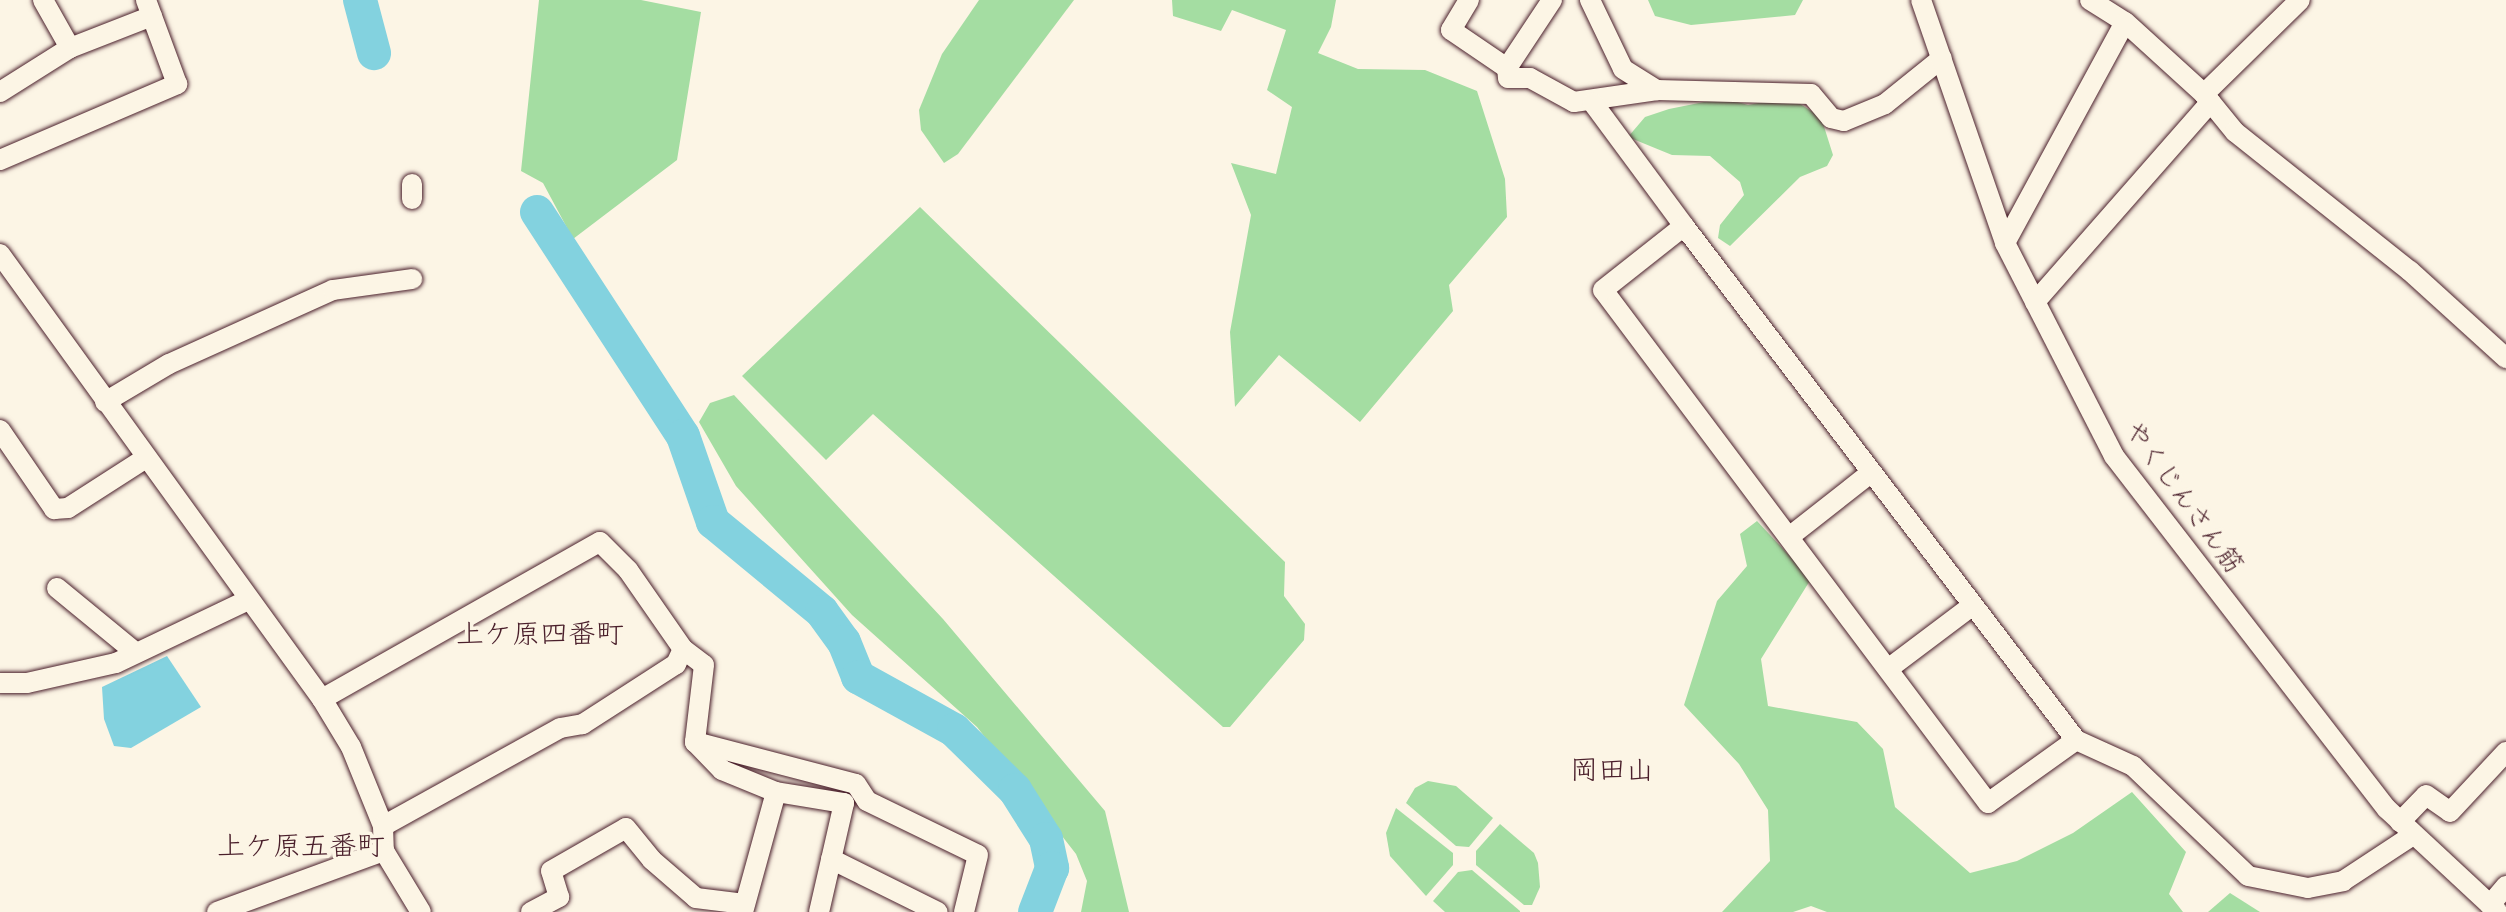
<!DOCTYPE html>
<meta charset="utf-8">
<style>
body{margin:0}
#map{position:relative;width:2506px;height:912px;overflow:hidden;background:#fcf5e5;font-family:"Comic Neue","Klee One",sans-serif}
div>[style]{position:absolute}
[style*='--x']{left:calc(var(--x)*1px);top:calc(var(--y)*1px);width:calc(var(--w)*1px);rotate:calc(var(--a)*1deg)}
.green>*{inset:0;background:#a4dda2}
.water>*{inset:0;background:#83d2df}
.river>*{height:34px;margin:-17px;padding:0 17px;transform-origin:17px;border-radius:17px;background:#83d2df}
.roads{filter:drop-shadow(0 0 2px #4a1f2b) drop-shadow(0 0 2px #4a1f2b)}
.minor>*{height:20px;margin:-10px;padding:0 10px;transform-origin:10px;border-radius:10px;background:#fcf5e5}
span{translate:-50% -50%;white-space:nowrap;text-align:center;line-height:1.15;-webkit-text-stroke:7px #fcf5e5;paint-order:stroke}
.street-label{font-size:26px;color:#4a1f2b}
.neighbourhood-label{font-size:28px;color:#4a1f2b}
</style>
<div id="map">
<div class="green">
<i style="clip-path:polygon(539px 0,641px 0,701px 12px,677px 160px,573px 239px,543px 183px,521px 171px)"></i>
<i style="clip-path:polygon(979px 0,1074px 0,958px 154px,944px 163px,921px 130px,919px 110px,942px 54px)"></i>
<i style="clip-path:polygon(1172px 0,1336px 0,1331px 27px,1318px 53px,1358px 69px,1425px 70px,1477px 91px,1505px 179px,1507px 217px,1449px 285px,1453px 311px,1360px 422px,1279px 355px,1235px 407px,1230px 332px,1251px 215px,1231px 163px,1276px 174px,1292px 107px,1267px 90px,1286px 30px,1232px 10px,1221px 31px,1173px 16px)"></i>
<i style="clip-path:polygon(1648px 0,1803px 0,1795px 15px,1691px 25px,1655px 16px)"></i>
<i style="clip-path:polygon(1789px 97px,1821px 117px,1833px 155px,1827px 166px,1800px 177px,1730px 246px,1718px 238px,1720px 225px,1744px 195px,1740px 182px,1710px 156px,1672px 155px,1628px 137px,1645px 117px,1669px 109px,1724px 98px,1748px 105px)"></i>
<i style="clip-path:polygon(920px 207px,1285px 562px,1284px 596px,1305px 624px,1304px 640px,1230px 727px,1223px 727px,873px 414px,826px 460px,742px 376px)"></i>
<i style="clip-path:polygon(734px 395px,943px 619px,1105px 811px,1129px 912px,1081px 912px,1087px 881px,1076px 854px,977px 727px,852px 615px,736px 486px,699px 422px,710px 403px)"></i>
<i style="clip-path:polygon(1757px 521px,1811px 579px,1761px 659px,1768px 706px,1857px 722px,1883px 749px,1895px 807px,1970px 873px,2017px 861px,2073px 833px,2132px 792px,2186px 852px,2169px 894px,2183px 912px,1827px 912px,1811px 906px,1793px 912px,1722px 912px,1770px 861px,1768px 810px,1739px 764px,1684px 705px,1717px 601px,1747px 566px,1740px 534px)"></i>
<i style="clip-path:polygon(1428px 781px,1456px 786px,1493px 818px,1469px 847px,1456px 846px,1406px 803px,1415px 788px)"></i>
<i style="clip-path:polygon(1396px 808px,1453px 853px,1453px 865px,1426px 896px,1390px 856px,1386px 833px)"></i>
<i style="clip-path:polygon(1500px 824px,1534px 853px,1538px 863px,1540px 887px,1532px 905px,1524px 905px,1476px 865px,1476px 851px)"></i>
<i style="clip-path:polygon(1472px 870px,1520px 911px,1520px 912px,1445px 912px,1433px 901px,1458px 872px)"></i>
<i style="clip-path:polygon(2230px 893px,2260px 912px,2208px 912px)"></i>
</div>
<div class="water">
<i style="clip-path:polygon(167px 656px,201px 707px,131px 748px,114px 746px,104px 719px,102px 687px)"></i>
</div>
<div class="river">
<i style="--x:360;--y:0;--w:55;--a:75.2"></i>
<i style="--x:537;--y:212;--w:267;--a:56.9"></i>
<i style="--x:683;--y:436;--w:91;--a:70.8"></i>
<i style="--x:713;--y:522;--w:141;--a:39.5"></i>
<i style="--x:822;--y:612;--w:37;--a:54"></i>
<i style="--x:844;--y:642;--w:38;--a:68"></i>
<i style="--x:858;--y:677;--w:110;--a:28.9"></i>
<i style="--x:954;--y:730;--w:86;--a:44.5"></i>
<i style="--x:1015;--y:790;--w:58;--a:57.7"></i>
<i style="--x:1046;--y:839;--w:30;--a:78"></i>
<i style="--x:1052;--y:868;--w:47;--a:111.1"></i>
</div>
<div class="roads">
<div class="minor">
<i style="--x:43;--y:0;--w:55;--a:60.6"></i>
<i style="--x:1469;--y:0;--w:35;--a:121"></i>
<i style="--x:1451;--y:30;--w:68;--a:34.2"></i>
<i style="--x:1552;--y:0;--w:82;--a:123.5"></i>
<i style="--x:1507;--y:68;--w:10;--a:84"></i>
<i style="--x:1508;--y:78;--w:22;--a:0"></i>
<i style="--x:1530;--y:78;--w:50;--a:28.6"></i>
<i style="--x:1574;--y:102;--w:84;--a:-8.2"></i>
<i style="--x:1590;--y:0;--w:76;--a:64.4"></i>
<i style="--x:1623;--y:69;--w:40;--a:32"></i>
<i style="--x:1657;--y:90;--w:154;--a:1.5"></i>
<i style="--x:1811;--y:94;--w:31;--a:50"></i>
<i style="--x:1831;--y:118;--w:13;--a:13"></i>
<i style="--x:1844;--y:121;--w:44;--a:-22.5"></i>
<i style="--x:1885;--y:104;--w:73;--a:-38.9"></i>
<i style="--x:1921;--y:0;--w:257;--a:70.9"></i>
<i style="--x:2005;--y:243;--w:239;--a:62.9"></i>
<i style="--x:2114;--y:456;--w:446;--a:52.3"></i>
<i style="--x:2387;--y:809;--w:151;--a:42.9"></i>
<i style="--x:2090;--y:0;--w:41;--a:32.2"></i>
<i style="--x:2125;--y:22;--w:107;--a:42.3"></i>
<i style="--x:2204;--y:94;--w:49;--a:50.8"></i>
<i style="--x:2235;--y:132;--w:223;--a:38.5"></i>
<i style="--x:2410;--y:271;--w:130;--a:42.2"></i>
<i style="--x:0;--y:92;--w:83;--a:-32.2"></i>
<i style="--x:70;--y:48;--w:88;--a:-21.3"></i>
<i style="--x:2204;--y:94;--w:134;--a:-44.4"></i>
<i style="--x:1593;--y:103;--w:153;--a:53.5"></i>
<i style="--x:0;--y:160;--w:193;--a:-23.2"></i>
<i style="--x:177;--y:84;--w:90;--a:-110.3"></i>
<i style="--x:412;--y:199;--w:15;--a:-90"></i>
<i style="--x:1684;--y:226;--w:646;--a:52.67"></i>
<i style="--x:2076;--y:740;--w:108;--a:144.4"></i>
<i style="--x:1988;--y:803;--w:641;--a:-126.89"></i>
<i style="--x:1603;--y:290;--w:103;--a:-38.3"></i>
<i style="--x:2005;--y:243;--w:251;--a:-61.5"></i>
<i style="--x:0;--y:254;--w:549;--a:54.11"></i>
<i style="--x:322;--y:699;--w:56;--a:58.9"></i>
<i style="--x:351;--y:747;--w:85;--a:67.9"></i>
<i style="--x:383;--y:826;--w:25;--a:88"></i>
<i style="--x:384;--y:851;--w:71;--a:58.8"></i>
<i style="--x:2035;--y:302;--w:266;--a:-48.7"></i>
<i style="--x:105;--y:402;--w:74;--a:-30.7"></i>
<i style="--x:169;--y:364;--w:180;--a:-24.3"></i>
<i style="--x:333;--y:290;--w:80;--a:-7.9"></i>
<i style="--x:0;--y:430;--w:96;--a:55.6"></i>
<i style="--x:54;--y:509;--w:14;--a:-4"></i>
<i style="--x:68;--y:508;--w:93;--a:-32.7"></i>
<i style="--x:1789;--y:537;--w:105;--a:-38.1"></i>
<i style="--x:57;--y:588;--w:102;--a:39.4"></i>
<i style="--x:683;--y:649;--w:26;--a:37"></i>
<i style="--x:704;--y:665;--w:78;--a:96.7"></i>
<i style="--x:695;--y:742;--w:166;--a:14.6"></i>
<i style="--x:856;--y:784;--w:20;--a:57"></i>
<i style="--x:867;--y:801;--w:123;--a:25.9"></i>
<i style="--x:978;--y:855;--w:59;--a:103.8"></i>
<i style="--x:1888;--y:669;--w:106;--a:-37"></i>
<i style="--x:0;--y:683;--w:27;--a:0"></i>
<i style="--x:27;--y:683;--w:91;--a:-12.7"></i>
<i style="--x:116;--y:663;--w:146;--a:-25.5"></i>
<i style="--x:322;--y:699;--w:319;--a:-29.5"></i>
<i style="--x:600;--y:542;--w:40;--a:45"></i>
<i style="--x:628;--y:570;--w:96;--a:55.2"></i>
<i style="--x:683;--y:649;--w:17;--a:115"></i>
<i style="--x:676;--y:664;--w:111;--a:147.2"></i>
<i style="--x:583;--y:724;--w:23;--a:170"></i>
<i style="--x:560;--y:728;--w:202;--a:151"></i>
<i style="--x:2076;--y:740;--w:63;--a:24.5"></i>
<i style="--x:2133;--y:766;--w:159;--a:43.7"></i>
<i style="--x:2248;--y:876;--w:61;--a:11.3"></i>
<i style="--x:2308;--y:888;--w:36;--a:-11"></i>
<i style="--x:2343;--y:881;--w:84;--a:-33.3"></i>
<i style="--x:695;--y:742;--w:39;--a:46"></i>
<i style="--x:722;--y:770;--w:58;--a:22.2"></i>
<i style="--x:2400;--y:822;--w:37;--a:-46"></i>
<i style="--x:2426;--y:795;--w:29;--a:35"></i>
<i style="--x:2450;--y:812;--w:82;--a:-47"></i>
<i style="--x:831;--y:859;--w:119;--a:26.4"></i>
<i style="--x:2490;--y:905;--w:25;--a:-50"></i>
<i style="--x:217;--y:912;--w:178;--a:-20.1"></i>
<i style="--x:531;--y:912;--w:32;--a:-28"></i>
<i style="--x:559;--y:897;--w:27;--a:-107"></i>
<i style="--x:551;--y:871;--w:86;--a:-29.8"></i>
<i style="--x:626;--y:828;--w:41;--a:50.9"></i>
<i style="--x:652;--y:860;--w:58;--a:40.8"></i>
<i style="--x:696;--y:898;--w:49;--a:7"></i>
<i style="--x:743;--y:912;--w:124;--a:-74.6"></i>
<i style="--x:776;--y:792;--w:69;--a:9.2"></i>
<i style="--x:844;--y:803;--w:112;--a:102.9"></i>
</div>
</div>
<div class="street-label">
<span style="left:2183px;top:498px;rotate:54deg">やくじんさん筋</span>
</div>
<div class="neighbourhood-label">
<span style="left:540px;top:634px">上ケ原四番町</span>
<span style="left:1612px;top:770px">岡田山</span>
<span style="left:301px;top:846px">上ケ原五番町</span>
</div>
</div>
